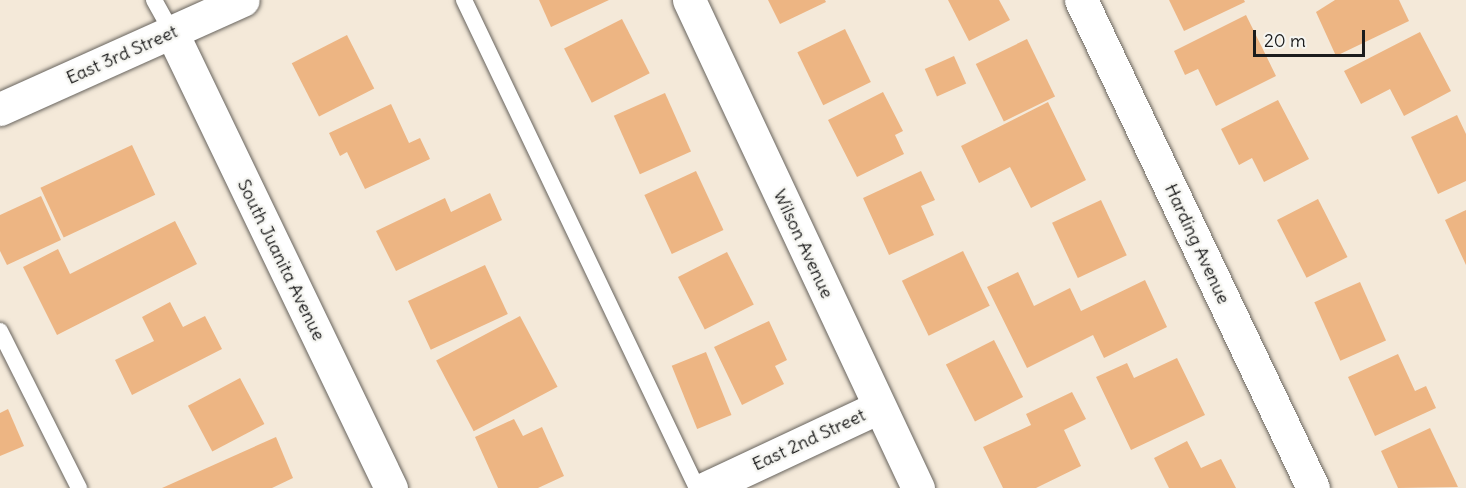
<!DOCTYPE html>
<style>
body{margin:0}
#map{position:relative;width:1466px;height:488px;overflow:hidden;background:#f4e9d9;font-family:Delius,sans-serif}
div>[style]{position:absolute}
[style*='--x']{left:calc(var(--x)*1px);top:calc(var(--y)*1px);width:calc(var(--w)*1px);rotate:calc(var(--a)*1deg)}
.building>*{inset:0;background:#edb583;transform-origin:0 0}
.roads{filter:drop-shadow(0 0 2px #68645e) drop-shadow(0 0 2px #68645e)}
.service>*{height:16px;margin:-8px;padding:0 8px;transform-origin:8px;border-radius:8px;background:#fff}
.minor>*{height:33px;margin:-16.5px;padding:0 16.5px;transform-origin:16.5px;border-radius:16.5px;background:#fff}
.tertiary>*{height:33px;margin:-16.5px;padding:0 16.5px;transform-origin:16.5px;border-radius:16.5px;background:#fff}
span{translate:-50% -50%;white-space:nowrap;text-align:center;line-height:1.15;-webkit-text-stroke:5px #f6f6f2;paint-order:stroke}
.street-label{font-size:18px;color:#1c1c1c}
.scale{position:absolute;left:1253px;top:30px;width:112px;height:27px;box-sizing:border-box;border:3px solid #1c1c1c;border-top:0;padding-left:8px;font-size:18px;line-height:21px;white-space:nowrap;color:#1c1c1c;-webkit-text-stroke:4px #f6f6f2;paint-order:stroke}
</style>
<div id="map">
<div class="building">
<i style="clip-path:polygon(539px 0,609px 0,551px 27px)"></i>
<i style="clip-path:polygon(768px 0,825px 0,826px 2px,780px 24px)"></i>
<i style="clip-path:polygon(948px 0,999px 0,1010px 20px,969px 41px)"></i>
<i style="clip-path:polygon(1169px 0,1244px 0,1245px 2px,1184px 31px)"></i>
<i style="clip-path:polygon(1335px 0,1399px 0,1409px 21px,1336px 56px,1316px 12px)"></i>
<i style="clip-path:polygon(1246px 15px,1276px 76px,1216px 106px,1198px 69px,1185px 75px,1174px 51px)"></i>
<i style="left:622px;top:19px;width:61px;height:65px;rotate:63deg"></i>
<i style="left:845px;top:29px;width:59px;height:53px;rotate:64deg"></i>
<i style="clip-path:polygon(1420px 32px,1451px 91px,1404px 116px,1390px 89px,1361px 104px,1344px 71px)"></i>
<i style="left:347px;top:35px;width:60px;height:62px;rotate:63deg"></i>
<i style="left:1027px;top:39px;width:64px;height:57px;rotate:64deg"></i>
<i style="left:954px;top:56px;width:30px;height:32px;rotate:66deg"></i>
<i style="clip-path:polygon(883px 92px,903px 131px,895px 135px,904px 154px,857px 177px,828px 120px)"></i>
<i style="left:665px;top:93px;width:64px;height:56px;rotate:66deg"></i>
<i style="clip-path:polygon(1278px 100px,1309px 159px,1264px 182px,1252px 158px,1239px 165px,1221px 129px)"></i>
<i style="clip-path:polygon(1048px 102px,1086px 180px,1031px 208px,1010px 167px,979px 183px,961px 146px)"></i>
<i style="clip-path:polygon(391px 104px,409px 143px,420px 138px,430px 159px,365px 189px,347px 152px,340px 156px,329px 133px)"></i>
<i style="clip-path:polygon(1457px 115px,1466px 134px,1466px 181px,1438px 194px,1411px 137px)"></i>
<i style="left:132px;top:145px;width:55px;height:101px;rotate:65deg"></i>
<i style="left:696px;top:171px;width:65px;height:57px;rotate:65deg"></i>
<i style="clip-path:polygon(921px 171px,935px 200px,921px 206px,934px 235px,889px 255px,863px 198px)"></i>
<i style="clip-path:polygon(490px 193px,502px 220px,396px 271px,376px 231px,445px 198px,451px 212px)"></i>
<i style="clip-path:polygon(41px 196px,61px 240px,7px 265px,0 251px,0 215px)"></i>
<i style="left:1318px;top:199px;width:65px;height:46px;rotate:63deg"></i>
<i style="left:1101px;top:200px;width:61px;height:54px;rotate:65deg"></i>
<i style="clip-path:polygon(1466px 210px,1466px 265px,1445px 220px)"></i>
<i style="clip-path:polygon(175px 221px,197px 264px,57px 335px,23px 267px,58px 249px,70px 274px)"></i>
<i style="left:963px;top:251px;width:61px;height:68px;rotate:64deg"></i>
<i style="left:727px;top:252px;width:59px;height:55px;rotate:63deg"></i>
<i style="left:485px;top:265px;width:54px;height:85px;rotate:65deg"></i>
<i style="clip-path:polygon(1018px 272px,1034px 306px,1070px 288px,1081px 311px,1145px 280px,1167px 327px,1104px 358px,1093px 335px,1027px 368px,987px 287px)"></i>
<i style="left:1360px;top:282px;width:64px;height:50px;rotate:66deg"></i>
<i style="clip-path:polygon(170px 302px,183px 327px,205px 316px,222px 349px,132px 395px,115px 360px,154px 341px,142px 317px)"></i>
<i style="left:520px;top:316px;width:80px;height:95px;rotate:62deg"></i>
<i style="clip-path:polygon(769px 321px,787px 360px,775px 366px,784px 384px,742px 405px,714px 347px)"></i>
<i style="left:994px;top:340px;width:64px;height:54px;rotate:63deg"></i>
<i style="left:706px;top:352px;width:68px;height:37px;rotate:68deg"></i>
<i style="clip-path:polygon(1398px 354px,1415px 391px,1426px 386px,1436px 408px,1375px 436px,1348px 377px)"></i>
<i style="clip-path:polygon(1177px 358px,1205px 415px,1131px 450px,1096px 377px,1127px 363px,1134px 378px)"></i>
<i style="left:240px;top:378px;width:52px;height:59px;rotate:62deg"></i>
<i style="clip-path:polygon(1072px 392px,1086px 419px,1064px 430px,1081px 466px,1036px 488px,1003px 488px,983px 447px,1031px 425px,1026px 414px)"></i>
<i style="clip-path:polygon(8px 409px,24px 446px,0 456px,0 413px)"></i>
<i style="clip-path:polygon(514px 419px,523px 436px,542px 427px,564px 476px,538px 488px,498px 488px,475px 437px)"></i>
<i style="clip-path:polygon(1430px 428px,1458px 487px,1398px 488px,1381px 451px)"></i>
<i style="clip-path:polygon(276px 437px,293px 478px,272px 488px,162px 488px)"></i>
<i style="clip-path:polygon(1187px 441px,1201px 468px,1221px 459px,1236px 488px,1169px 488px,1154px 458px)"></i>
</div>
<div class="roads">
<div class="service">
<i style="--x:154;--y:0;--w:38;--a:61"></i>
<i style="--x:464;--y:0;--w:541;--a:64.48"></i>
<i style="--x:0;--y:331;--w:176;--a:63.3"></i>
</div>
<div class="minor">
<i style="--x:689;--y:0;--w:539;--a:64.86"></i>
<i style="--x:1081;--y:0;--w:540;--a:64.57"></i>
<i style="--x:172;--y:33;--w:505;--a:64.3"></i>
<i style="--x:706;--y:488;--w:191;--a:-25.1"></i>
</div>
<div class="tertiary">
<i style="--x:0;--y:109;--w:266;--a:-24.2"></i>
</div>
</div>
<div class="street-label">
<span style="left:122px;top:55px;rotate:-24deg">East 3rd Street</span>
<span style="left:803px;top:244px;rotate:65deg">Wilson Avenue</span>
<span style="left:1197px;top:244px;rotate:65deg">Harding Avenue</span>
<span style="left:281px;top:260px;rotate:64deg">South Juanita Avenue</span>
<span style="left:809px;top:440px;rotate:-25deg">East 2nd Street</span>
</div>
<div class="scale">20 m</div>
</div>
